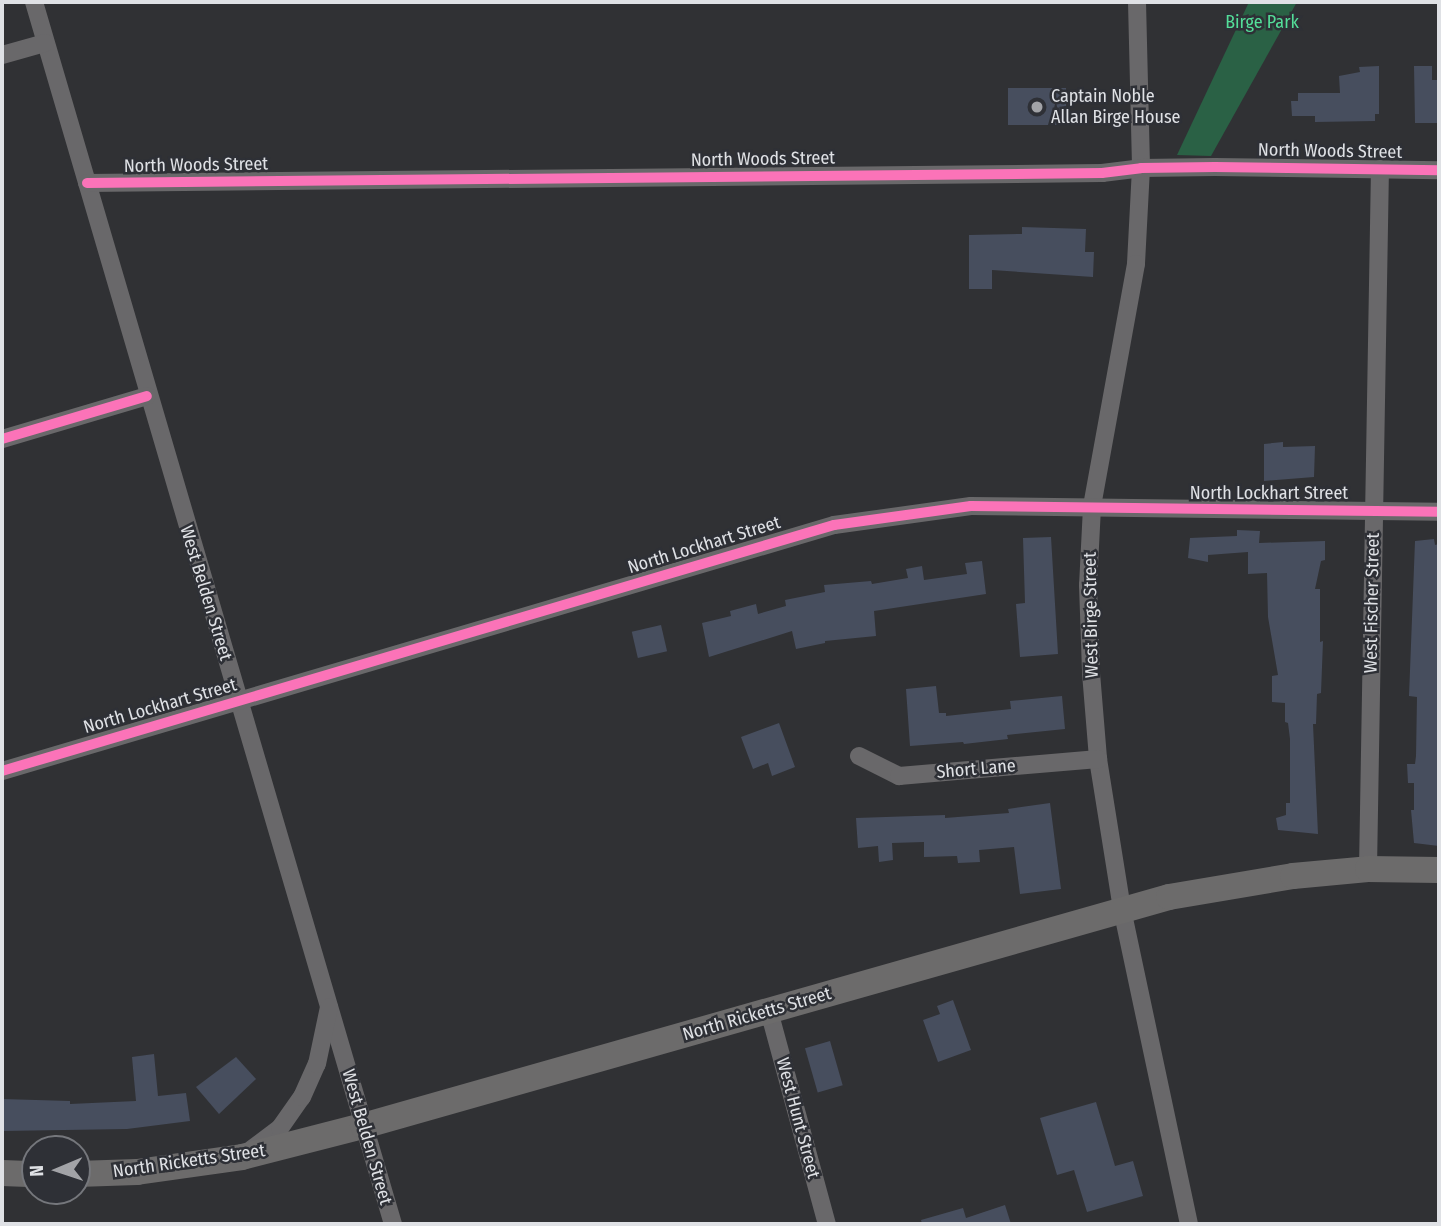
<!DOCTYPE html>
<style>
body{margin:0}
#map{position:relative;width:1441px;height:1226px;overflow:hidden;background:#303134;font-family:"Fira Sans Condensed",sans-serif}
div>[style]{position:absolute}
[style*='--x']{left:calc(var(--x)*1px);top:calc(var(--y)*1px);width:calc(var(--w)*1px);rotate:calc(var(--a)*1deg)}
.green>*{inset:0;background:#2a6145}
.building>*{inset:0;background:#474e5e;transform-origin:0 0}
.street>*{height:18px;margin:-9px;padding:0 9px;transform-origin:9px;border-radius:9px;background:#69686a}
.secondary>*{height:26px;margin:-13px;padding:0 13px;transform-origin:13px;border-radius:13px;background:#6c6b6b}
.cycleway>*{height:10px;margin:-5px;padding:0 5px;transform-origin:5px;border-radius:5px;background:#fb73b8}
.dots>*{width:19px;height:19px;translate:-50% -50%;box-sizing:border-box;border:4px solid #2e3036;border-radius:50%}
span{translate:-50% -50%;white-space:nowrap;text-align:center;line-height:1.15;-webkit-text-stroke:5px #2e3036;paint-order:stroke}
.park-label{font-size:18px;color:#54de99}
.poi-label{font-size:18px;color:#dfe1e5}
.left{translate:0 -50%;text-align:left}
.street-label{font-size:18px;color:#dfe1e5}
.frame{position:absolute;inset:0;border:4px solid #dfe1e5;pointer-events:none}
.north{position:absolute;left:21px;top:1135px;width:70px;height:70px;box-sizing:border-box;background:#2e3036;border:2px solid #75777c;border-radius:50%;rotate:268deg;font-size:19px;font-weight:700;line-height:28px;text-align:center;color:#dfe1e5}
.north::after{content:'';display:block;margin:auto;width:24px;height:32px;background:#a2a3a7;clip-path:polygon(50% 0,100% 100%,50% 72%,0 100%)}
</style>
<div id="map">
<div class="green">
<i style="clip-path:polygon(1249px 2px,1297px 2px,1211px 156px,1177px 155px)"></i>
</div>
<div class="building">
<i style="clip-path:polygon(1379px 66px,1379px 114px,1375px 114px,1375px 121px,1315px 122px,1315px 116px,1292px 116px,1291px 101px,1298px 101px,1298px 93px,1340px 93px,1339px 76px,1360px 72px,1359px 67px)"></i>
<i style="clip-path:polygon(1414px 66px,1432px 66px,1432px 80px,1439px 80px,1438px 123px,1415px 123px)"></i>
<i style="left:1008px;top:88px;width:58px;height:37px"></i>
<i style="clip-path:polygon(1022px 227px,1086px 229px,1085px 252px,1094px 252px,1093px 277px,992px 270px,992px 289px,969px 289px,969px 235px,1022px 234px)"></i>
<i style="clip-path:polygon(1283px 442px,1283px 447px,1315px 446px,1314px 477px,1264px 481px,1264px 444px)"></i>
<i style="clip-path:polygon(1237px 530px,1260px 531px,1259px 543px,1325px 541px,1325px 560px,1321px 561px,1315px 589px,1320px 589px,1320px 642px,1323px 641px,1321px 693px,1317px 694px,1316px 724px,1313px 724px,1318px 834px,1278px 830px,1276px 818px,1286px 815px,1286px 803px,1290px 803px,1290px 739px,1288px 723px,1285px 722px,1285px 703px,1272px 702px,1272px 676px,1278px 675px,1268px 617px,1267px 573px,1248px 574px,1248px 552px,1208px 555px,1208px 562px,1188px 558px,1190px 538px,1237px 536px)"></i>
<i style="clip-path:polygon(1051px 537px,1058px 654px,1020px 657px,1016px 604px,1025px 603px,1023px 538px)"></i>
<i style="clip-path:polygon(1434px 539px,1435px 545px,1439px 544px,1439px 846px,1414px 843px,1411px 810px,1414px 810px,1414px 783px,1408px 783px,1407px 764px,1415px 764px,1416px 756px,1417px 697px,1409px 696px,1415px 541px)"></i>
<i style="clip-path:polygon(982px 561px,986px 594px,874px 611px,876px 636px,825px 641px,825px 643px,796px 649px,792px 631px,709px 657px,702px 623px,731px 616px,730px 611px,756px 604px,758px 614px,786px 606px,785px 600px,825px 592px,824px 585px,871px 581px,872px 584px,908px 578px,906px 569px,922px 566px,924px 580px,967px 574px,965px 563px)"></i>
<i style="left:661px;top:625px;width:27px;height:30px;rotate:77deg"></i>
<i style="clip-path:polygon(936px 686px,939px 713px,946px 713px,946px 716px,1011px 709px,1010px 701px,1062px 696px,1065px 729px,1007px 735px,1008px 739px,964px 744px,963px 742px,910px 746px,906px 689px)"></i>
<i style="clip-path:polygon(779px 723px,795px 767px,772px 776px,768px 763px,753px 769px,741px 737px)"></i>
<i style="clip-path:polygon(1050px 803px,1061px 889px,1020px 894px,1014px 847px,979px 850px,980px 862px,958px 863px,957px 856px,924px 857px,924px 842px,892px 843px,893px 860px,879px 862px,878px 846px,858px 848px,856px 818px,945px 815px,945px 818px,1009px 813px,1008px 809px)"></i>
<i style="clip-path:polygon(953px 1000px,971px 1050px,938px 1062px,923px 1020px,940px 1014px,937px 1006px)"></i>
<i style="left:830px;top:1041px;width:46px;height:26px;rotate:74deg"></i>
<i style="clip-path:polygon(154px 1054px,158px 1096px,186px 1093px,190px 1121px,127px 1129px,2px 1131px,2px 1099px,70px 1101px,70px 1104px,136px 1101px,132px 1057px)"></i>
<i style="clip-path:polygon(236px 1057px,256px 1079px,219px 1114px,196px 1087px)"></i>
<i style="clip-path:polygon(1096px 1102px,1115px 1166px,1133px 1161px,1143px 1196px,1087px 1212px,1074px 1170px,1057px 1175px,1040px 1118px)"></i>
<i style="clip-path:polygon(1005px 1205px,1011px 1224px,922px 1224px,921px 1220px,963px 1208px,966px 1218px)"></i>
</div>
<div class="street">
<i style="--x:34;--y:2;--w:1274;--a:73.63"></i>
<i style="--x:1137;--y:2;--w:166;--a:88.6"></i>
<i style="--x:1141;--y:168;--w:96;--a:93"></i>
<i style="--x:1136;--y:264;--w:247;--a:100.3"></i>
<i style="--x:1092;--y:507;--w:78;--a:92.9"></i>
<i style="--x:1088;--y:585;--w:88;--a:88"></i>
<i style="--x:1091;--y:673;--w:86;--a:85.3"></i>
<i style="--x:1098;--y:759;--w:152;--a:80.9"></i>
<i style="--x:1122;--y:909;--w:322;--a:78"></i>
<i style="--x:2;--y:55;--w:45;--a:-15.6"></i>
<i style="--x:87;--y:183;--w:1015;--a:-0.56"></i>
<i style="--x:1102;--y:173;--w:39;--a:-7"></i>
<i style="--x:1141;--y:168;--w:74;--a:-0.8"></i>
<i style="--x:1215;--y:167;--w:224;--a:0.8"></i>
<i style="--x:2;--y:439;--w:151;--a:-16.5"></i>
<i style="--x:859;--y:756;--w:45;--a:26.6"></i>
<i style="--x:899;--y:776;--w:200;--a:-4.9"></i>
<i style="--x:2;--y:771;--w:868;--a:-16.47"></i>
<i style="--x:834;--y:525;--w:138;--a:-7.9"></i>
<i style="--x:971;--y:506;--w:468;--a:0.7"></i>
<i style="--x:1368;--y:869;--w:700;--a:-89.02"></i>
<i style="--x:769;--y:1011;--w:221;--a:74.8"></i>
<i style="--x:252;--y:1149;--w:35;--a:-37"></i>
<i style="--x:280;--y:1128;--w:38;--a:-55"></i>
<i style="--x:302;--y:1097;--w:36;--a:-66"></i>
<i style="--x:317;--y:1064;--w:58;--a:-78.1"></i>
</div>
<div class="secondary">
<i style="--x:2;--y:1173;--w:33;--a:2"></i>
<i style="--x:77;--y:1174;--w:60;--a:-1.9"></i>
<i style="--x:137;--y:1172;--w:106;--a:-8.1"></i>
<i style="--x:242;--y:1157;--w:125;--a:-14.4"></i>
<i style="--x:363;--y:1126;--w:838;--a:-15.86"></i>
<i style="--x:1169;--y:897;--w:126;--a:-9.6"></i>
<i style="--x:1293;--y:876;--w:75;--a:-5.3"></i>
<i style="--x:1368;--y:869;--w:71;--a:0.8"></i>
</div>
<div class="cycleway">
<i style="--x:87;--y:183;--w:1015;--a:-0.56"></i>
<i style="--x:1102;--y:173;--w:39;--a:-7"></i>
<i style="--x:1141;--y:168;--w:74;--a:-0.8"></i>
<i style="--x:1215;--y:167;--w:224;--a:0.8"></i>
<i style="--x:2;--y:439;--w:151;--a:-16.5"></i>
<i style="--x:2;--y:771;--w:868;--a:-16.47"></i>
<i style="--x:834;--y:525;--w:138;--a:-7.9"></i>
<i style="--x:971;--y:506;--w:468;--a:0.7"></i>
</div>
<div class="dots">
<i style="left:1037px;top:107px;background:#a2a3a7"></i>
</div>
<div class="park-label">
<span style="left:1262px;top:22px">Birge Park</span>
</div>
<div class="poi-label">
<span class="left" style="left:1051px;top:107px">Captain Noble<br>Allan Birge House</span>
</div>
<div class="street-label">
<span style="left:1330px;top:151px;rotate:1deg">North Woods Street</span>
<span style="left:763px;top:159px;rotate:-1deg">North Woods Street</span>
<span style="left:196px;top:165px;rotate:-1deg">North Woods Street</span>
<span style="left:1269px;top:493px">North Lockhart Street</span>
<span style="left:704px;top:545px;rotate:-17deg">North Lockhart Street</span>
<span style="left:206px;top:593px;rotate:73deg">West Belden Street</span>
<span style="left:1372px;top:603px;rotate:-89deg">West Fischer Street</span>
<span style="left:1091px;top:615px;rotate:-91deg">West Birge Street</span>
<span style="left:160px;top:706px;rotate:-16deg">North Lockhart Street</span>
<span style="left:976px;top:769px;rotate:-5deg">Short Lane</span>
<span style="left:757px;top:1014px;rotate:-16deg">North Ricketts Street</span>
<span style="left:798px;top:1118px;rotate:75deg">West Hunt Street</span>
<span style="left:367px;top:1137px;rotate:74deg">West Belden Street</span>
<span style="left:189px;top:1161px;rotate:-8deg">North Ricketts Street</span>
</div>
<div class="frame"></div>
<div class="north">N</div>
</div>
